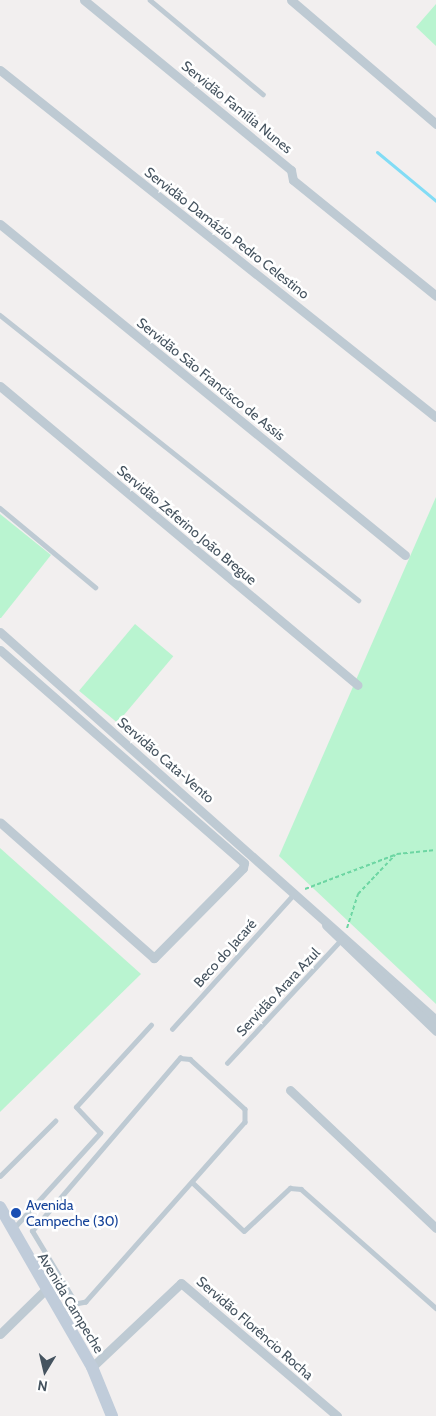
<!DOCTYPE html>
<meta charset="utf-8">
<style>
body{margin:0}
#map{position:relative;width:436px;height:1416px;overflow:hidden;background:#f2efef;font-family:Cabin,sans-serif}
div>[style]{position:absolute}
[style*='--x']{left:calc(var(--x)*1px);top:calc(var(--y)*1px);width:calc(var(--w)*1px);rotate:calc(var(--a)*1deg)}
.green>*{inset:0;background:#b9f4d0;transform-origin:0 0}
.stream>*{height:3px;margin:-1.5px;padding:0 1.5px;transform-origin:1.5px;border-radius:1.5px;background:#82dcf5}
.path>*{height:2px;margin-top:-1px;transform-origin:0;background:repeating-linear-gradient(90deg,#6dd6a3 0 4px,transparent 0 6.5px)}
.lane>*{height:4.5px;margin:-2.25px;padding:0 2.25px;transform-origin:2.25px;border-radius:2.25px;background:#becad3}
.street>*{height:9px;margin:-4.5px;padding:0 4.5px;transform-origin:4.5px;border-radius:4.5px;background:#becad3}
.secondary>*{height:12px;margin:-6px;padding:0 6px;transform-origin:6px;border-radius:6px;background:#c0ccda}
.dots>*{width:14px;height:14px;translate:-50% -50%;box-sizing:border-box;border:2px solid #fff;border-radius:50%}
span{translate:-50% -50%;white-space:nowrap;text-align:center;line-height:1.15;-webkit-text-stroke:5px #fff;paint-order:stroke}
.street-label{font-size:14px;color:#45535f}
.transit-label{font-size:14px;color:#164399}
.left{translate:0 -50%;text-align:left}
.north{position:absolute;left:20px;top:1346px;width:50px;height:50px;-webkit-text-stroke:4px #fff;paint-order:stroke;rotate:189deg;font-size:14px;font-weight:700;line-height:20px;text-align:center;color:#45535f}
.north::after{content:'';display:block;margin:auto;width:18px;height:22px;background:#45535f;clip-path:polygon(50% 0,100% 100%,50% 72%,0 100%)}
</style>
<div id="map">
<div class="green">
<i style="clip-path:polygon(436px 4px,436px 46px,416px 27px)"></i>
<i style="clip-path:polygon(436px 497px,436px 1004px,279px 856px)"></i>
<i style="clip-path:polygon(0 514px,51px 555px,1px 618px,0 618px)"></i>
<i style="left:135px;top:624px;width:50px;height:87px;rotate:40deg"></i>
<i style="clip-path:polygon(0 848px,141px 974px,0 1112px)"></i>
</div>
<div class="stream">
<i style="--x:377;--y:152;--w:77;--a:39.7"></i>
</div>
<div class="path">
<i style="--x:305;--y:889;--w:98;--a:-20.8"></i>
<i style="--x:397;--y:854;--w:39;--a:-6"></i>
<i style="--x:347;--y:928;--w:36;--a:-72"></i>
<i style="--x:358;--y:894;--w:54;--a:-46.5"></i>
</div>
<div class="lane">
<i style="--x:150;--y:0;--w:147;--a:39.8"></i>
<i style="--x:0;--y:315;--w:458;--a:38.5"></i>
<i style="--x:0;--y:508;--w:124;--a:39.7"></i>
<i style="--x:172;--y:1029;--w:182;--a:-47.9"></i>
<i style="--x:180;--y:1058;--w:10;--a:6"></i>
<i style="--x:190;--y:1059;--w:74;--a:42.3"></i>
<i style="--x:245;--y:1109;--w:13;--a:90"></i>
<i style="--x:245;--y:1122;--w:240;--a:131.5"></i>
<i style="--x:86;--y:1302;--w:10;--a:169"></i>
<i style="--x:76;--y:1304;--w:85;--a:-121.1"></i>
<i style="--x:32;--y:1231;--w:228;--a:-49.5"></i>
<i style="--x:227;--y:1063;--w:168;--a:-47.2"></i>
<i style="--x:0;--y:1176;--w:78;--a:-45"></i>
<i style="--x:192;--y:1182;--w:71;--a:43.3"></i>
<i style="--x:244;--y:1231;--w:63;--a:-43.1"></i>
<i style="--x:290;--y:1188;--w:11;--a:5"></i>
<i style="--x:301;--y:1189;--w:180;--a:41.4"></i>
<i style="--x:13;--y:1229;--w:130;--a:-47.8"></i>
<i style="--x:100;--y:1133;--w:35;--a:-133"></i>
<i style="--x:76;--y:1107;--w:111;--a:-47.6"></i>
</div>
<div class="street">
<i style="--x:84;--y:0;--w:268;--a:39.4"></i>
<i style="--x:291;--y:170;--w:10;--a:79"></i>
<i style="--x:293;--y:180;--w:184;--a:39"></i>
<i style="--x:291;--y:0;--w:191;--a:40.5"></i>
<i style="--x:0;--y:70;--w:557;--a:38.52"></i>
<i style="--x:0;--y:224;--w:523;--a:39.26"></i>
<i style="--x:0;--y:386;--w:466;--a:39.9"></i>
<i style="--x:0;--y:632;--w:584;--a:41.67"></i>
<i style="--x:0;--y:650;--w:324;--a:41.1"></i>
<i style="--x:244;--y:863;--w:5;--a:101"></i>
<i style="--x:243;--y:868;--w:127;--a:134.7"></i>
<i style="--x:154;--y:958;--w:205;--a:-138.6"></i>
<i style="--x:326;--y:925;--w:153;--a:43.9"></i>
<i style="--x:290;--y:1090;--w:201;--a:43.4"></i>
<i style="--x:0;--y:1334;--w:63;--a:-44.4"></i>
<i style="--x:92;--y:1367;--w:122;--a:-43.3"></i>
<i style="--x:181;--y:1283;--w:205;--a:40.4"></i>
</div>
<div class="secondary">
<i style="--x:0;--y:1207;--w:185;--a:60.1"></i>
<i style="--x:92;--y:1367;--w:53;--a:67.8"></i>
</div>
<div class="dots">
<i style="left:16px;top:1213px;background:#1a4fb4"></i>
</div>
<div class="street-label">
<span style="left:237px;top:107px;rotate:39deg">Servidão Família Nunes</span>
<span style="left:227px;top:233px;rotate:38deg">Servidão Damázio Pedro Celestino</span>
<span style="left:211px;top:379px;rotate:39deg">Servidão São Francisco de Assis</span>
<span style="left:187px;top:525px;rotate:40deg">Servidão Zeferino João Bregue</span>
<span style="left:166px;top:760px;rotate:41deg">Servidão Cata-Vento</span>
<span style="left:225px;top:953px;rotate:-48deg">Beco do Jacaré</span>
<span style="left:278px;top:992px;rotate:-47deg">Servidão Arara Azul</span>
<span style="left:71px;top:1303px;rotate:59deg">Avenida Campeche</span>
<span style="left:255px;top:1328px;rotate:41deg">Servidão Florêncio Rocha</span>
</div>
<div class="transit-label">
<span class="left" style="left:26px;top:1213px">Avenida<br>Campeche (30)</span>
</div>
<div class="north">N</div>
</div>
